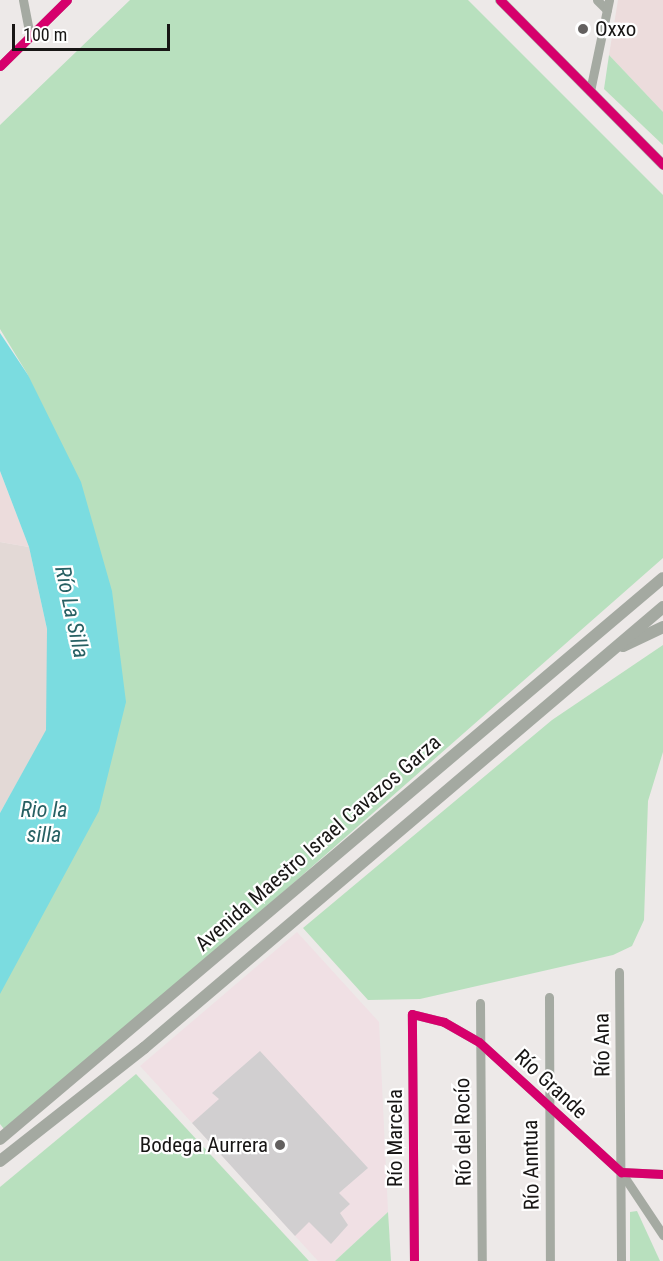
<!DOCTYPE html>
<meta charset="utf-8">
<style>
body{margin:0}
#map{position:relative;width:663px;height:1261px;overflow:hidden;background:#ede9e8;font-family:"Roboto Condensed",sans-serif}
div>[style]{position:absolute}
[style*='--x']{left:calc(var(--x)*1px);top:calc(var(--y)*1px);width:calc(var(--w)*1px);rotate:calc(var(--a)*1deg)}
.commercial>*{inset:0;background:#f0e0e4}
.built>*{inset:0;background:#e3d9d6}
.education>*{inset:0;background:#ecdcdc}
.green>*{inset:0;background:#b8e0be}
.water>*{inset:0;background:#7bdce0}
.building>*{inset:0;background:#d1cfd0}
.minor>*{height:9px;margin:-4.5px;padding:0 4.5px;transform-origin:4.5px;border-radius:4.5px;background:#a5aaa2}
.tertiary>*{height:10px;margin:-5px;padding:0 5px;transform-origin:5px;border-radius:5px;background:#a5aaa2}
.secondary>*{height:12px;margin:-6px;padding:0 6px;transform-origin:6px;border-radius:6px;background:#a4a9a1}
.cycleway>*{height:9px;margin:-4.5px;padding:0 4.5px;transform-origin:4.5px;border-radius:4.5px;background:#d6006c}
.dots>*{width:16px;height:16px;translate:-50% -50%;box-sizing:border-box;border:3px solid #fff;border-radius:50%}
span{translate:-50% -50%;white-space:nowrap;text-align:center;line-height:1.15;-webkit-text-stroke:4.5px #fff;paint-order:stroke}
.poi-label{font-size:21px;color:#181615}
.left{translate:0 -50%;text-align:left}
.right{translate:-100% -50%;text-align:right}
.street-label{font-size:21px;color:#181615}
.water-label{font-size:22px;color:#276063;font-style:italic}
.scale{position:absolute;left:12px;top:24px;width:158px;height:27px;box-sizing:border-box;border:3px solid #181615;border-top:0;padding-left:8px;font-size:18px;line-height:21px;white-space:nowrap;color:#181615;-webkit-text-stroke:4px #fff;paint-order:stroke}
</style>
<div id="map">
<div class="commercial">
<i style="clip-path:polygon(297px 932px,379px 1022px,388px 1212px,335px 1261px,318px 1261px,140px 1066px)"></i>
</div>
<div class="built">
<i style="clip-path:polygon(0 542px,29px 547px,47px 629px,47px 730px,0 813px)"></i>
</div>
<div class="education">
<i style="clip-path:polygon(618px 0,663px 0,663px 112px,609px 55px)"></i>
<i style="clip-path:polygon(0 471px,29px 547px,0 542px)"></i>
</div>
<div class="green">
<i style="clip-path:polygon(130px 0,468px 0,663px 195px,663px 558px,8px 1134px,0 1124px,0 922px,90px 765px,28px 375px,0 329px,0 125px)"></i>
<i style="clip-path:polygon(609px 55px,663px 112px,663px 145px,604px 89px)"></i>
<i style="clip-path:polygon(663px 645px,663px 752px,648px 801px,644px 920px,632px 946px,613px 955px,420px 999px,368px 1000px,303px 928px,552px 720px)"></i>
<i style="clip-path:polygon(136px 1074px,309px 1261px,0 1261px,0 1187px)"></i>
<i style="clip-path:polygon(637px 1211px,660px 1261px,630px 1261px,630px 1212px)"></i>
<i style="clip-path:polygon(388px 1212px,391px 1261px,335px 1261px)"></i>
</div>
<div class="water">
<i style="clip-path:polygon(0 333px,28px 375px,81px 482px,112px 591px,126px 702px,99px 811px,0 994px,0 813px,46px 730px,47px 629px,29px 547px,0 471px)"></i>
</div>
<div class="building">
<i style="clip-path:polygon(260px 1051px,368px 1168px,339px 1193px,350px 1204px,340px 1213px,348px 1225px,331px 1244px,309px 1222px,295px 1236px,192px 1123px,219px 1099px,212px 1093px)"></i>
</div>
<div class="minor">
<i style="--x:23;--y:0;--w:37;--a:79"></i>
<i style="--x:597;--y:0;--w:14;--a:45"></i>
<i style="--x:0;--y:66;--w:94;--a:-44.6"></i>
<i style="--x:590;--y:91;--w:93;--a:-78.2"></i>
<i style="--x:619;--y:972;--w:289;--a:89.6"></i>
<i style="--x:549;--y:997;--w:264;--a:89.8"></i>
<i style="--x:480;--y:1003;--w:258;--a:89.6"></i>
<i style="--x:621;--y:1172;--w:76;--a:56.3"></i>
<i style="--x:414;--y:1261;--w:247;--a:-90.5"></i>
<i style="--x:412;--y:1014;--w:33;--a:14"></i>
<i style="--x:444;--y:1022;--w:40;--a:29.7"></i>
<i style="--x:479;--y:1042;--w:193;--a:42.5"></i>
<i style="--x:621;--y:1172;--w:42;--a:2.7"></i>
</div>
<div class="tertiary">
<i style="--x:500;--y:0;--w:232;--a:45.3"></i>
</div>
<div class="secondary">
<i style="--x:623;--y:646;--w:44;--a:-25.4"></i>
<i style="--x:0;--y:1139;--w:868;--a:-40.24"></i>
<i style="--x:0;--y:1161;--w:183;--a:-38.1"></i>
<i style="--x:144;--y:1048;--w:681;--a:-40.35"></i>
</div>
<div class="cycleway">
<i style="--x:500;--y:0;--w:232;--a:45.3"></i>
<i style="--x:0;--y:66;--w:94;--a:-44.6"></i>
<i style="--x:414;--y:1261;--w:247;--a:-90.5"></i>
<i style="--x:412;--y:1014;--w:33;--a:14"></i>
<i style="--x:444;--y:1022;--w:40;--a:29.7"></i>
<i style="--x:479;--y:1042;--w:193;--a:42.5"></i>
<i style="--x:621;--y:1172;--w:42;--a:2.7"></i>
</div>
<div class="dots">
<i style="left:583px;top:29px;background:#63605f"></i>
<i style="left:280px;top:1145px;background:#63605f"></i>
</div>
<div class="poi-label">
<span class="left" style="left:595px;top:29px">Oxxo</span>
<span class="right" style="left:268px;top:1145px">Bodega Aurrera</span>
</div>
<div class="street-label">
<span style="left:318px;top:843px;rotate:-41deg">Avenida Maestro Israel Cavazos Garza</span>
<span style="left:602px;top:1045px;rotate:-91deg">Río Ana</span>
<span style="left:551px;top:1084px;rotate:43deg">Río Grande</span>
<span style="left:463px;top:1132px;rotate:-91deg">Río del Rocío</span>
<span style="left:395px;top:1138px;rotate:-90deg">Río Marcela</span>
<span style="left:531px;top:1165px;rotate:-91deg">Río Anntua</span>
</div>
<div class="water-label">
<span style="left:72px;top:612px;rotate:78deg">Río La Silla</span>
<span style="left:44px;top:822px">Rio la<br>silla</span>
</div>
<div class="scale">100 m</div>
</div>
